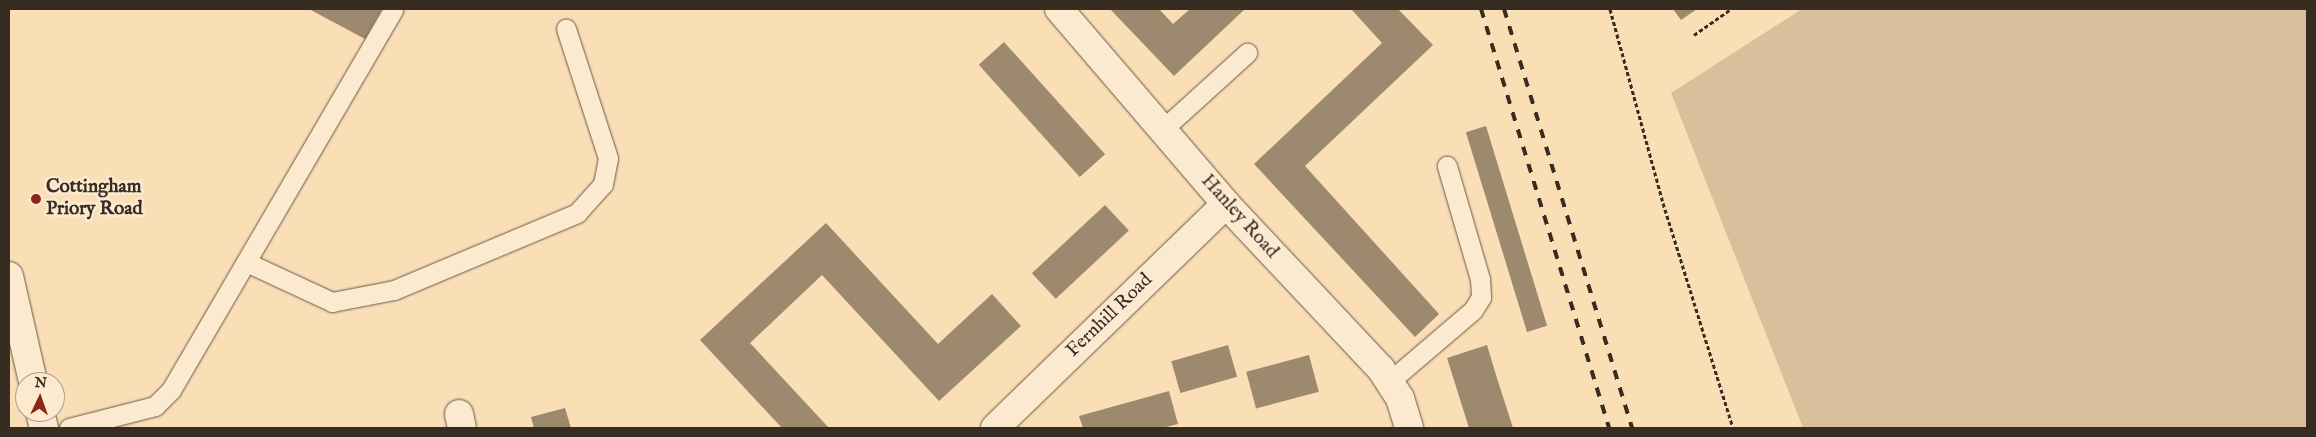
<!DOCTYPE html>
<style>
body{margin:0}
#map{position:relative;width:2316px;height:437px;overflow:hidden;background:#fadeb6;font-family:"IM FELL English",serif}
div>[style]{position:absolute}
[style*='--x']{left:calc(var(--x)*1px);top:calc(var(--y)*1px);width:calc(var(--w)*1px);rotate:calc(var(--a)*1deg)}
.green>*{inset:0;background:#d9c09c}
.building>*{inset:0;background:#9c896e;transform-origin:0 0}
.path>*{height:3px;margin-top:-1.5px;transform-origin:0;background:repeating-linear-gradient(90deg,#362c20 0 4px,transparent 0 6.5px)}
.roads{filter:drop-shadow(0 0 1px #675846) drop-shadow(0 0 1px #675846)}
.service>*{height:19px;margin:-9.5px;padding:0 9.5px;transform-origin:9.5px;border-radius:9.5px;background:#fcead0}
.minor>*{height:28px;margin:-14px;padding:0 14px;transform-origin:14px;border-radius:14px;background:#fcead0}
.tertiary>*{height:28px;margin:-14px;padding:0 14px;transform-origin:14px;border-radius:14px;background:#fcead0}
.rail>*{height:4px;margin-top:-2px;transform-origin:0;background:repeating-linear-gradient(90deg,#362c20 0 9px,transparent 0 18px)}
.dots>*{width:14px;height:14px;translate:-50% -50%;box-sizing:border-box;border:2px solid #fcead0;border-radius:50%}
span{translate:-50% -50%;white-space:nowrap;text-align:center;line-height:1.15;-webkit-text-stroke:5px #fcead0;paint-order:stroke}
.poi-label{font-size:19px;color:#362c20;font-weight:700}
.left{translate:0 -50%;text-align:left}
.street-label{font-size:19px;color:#362c20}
.frame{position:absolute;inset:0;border:10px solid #362c20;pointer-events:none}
.north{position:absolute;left:15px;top:372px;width:50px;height:50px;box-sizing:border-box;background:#fcead0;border:1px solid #ad9e8a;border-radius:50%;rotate:3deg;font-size:14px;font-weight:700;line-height:20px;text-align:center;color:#362c20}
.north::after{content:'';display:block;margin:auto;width:18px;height:22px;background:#8f2418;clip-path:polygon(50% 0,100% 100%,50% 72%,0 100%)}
</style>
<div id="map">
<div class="green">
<i style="clip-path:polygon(1802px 9px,2307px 9px,2307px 428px,1803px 428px,1671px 93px)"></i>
</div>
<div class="building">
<i style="clip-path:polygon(309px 9px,382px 9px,365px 39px)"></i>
<i style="clip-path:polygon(1110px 9px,1159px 9px,1173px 24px,1190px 9px,1245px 9px,1174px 76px)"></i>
<i style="clip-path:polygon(1351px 9px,1398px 9px,1433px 45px,1305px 166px,1439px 314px,1415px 337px,1254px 164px,1382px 43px)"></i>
<i style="clip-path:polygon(1673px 9px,1697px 9px,1681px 20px)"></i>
<i style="left:1004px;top:42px;width:151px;height:34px;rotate:48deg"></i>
<i style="left:1486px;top:126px;width:209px;height:21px;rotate:73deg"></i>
<i style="left:1105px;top:205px;width:35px;height:100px;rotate:47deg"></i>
<i style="clip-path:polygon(826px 223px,938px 344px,992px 294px,1021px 326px,939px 401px,822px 275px,750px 343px,829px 428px,782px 428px,700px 340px)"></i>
<i style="left:1228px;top:345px;width:33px;height:59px;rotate:74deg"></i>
<i style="clip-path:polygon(1487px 345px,1496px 375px,1513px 428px,1469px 428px,1447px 358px)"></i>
<i style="left:1309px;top:355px;width:38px;height:65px;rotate:75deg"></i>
<i style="clip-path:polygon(1169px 391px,1178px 424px,1162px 428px,1083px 428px,1079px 416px)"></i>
<i style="clip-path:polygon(565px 408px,571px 428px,534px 428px,531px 417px)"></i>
</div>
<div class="path">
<i style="--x:1610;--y:9;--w:201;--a:74.7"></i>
<i style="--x:1663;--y:203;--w:236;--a:72.7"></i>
<i style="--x:1694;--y:35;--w:45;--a:-35.1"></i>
<i style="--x:9;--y:427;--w:1;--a:90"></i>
</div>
<div class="roads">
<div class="service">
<i style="--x:1162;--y:130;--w:115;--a:-42.2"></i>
<i style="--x:246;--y:262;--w:95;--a:24.9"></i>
<i style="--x:332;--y:302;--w:63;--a:-11"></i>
<i style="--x:394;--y:290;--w:199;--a:-22.8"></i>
<i style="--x:577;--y:213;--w:39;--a:-48"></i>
<i style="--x:603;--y:184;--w:26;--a:-79"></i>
<i style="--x:608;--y:158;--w:136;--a:-108"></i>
<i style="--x:1390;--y:381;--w:109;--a:-40.5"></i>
<i style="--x:1473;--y:310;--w:15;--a:-58"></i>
<i style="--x:1481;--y:297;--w:18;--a:-93"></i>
<i style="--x:1480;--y:279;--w:118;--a:-106.3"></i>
<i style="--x:69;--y:428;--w:89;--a:-14.3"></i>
<i style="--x:155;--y:406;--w:23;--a:-45"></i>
<i style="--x:171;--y:390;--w:441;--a:-59.7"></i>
</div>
<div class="minor">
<i style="--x:1059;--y:9;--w:257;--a:49.4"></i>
<i style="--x:1226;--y:204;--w:226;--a:46.8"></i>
<i style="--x:1381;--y:369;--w:35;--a:57"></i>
<i style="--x:1400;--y:398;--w:31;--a:73"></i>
<i style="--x:459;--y:414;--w:14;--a:78"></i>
<i style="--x:995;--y:428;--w:322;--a:-44.1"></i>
</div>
<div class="tertiary">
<i style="--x:9;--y:276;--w:109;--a:77.2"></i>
<i style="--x:40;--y:412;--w:16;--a:76"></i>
</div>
</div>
<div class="rail">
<i style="--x:1481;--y:9;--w:438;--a:73"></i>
<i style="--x:1504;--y:9;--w:438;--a:73"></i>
</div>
<div class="dots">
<i style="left:36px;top:199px;background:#8f2418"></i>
</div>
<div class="poi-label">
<span class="left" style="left:46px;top:199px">Cottingham<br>Priory Road</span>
</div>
<div class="street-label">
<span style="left:1239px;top:217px;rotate:48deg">Hanley Road</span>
<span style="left:1110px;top:316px;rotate:-44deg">Fernhill Road</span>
</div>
<div class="frame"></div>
<div class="north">N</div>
</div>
